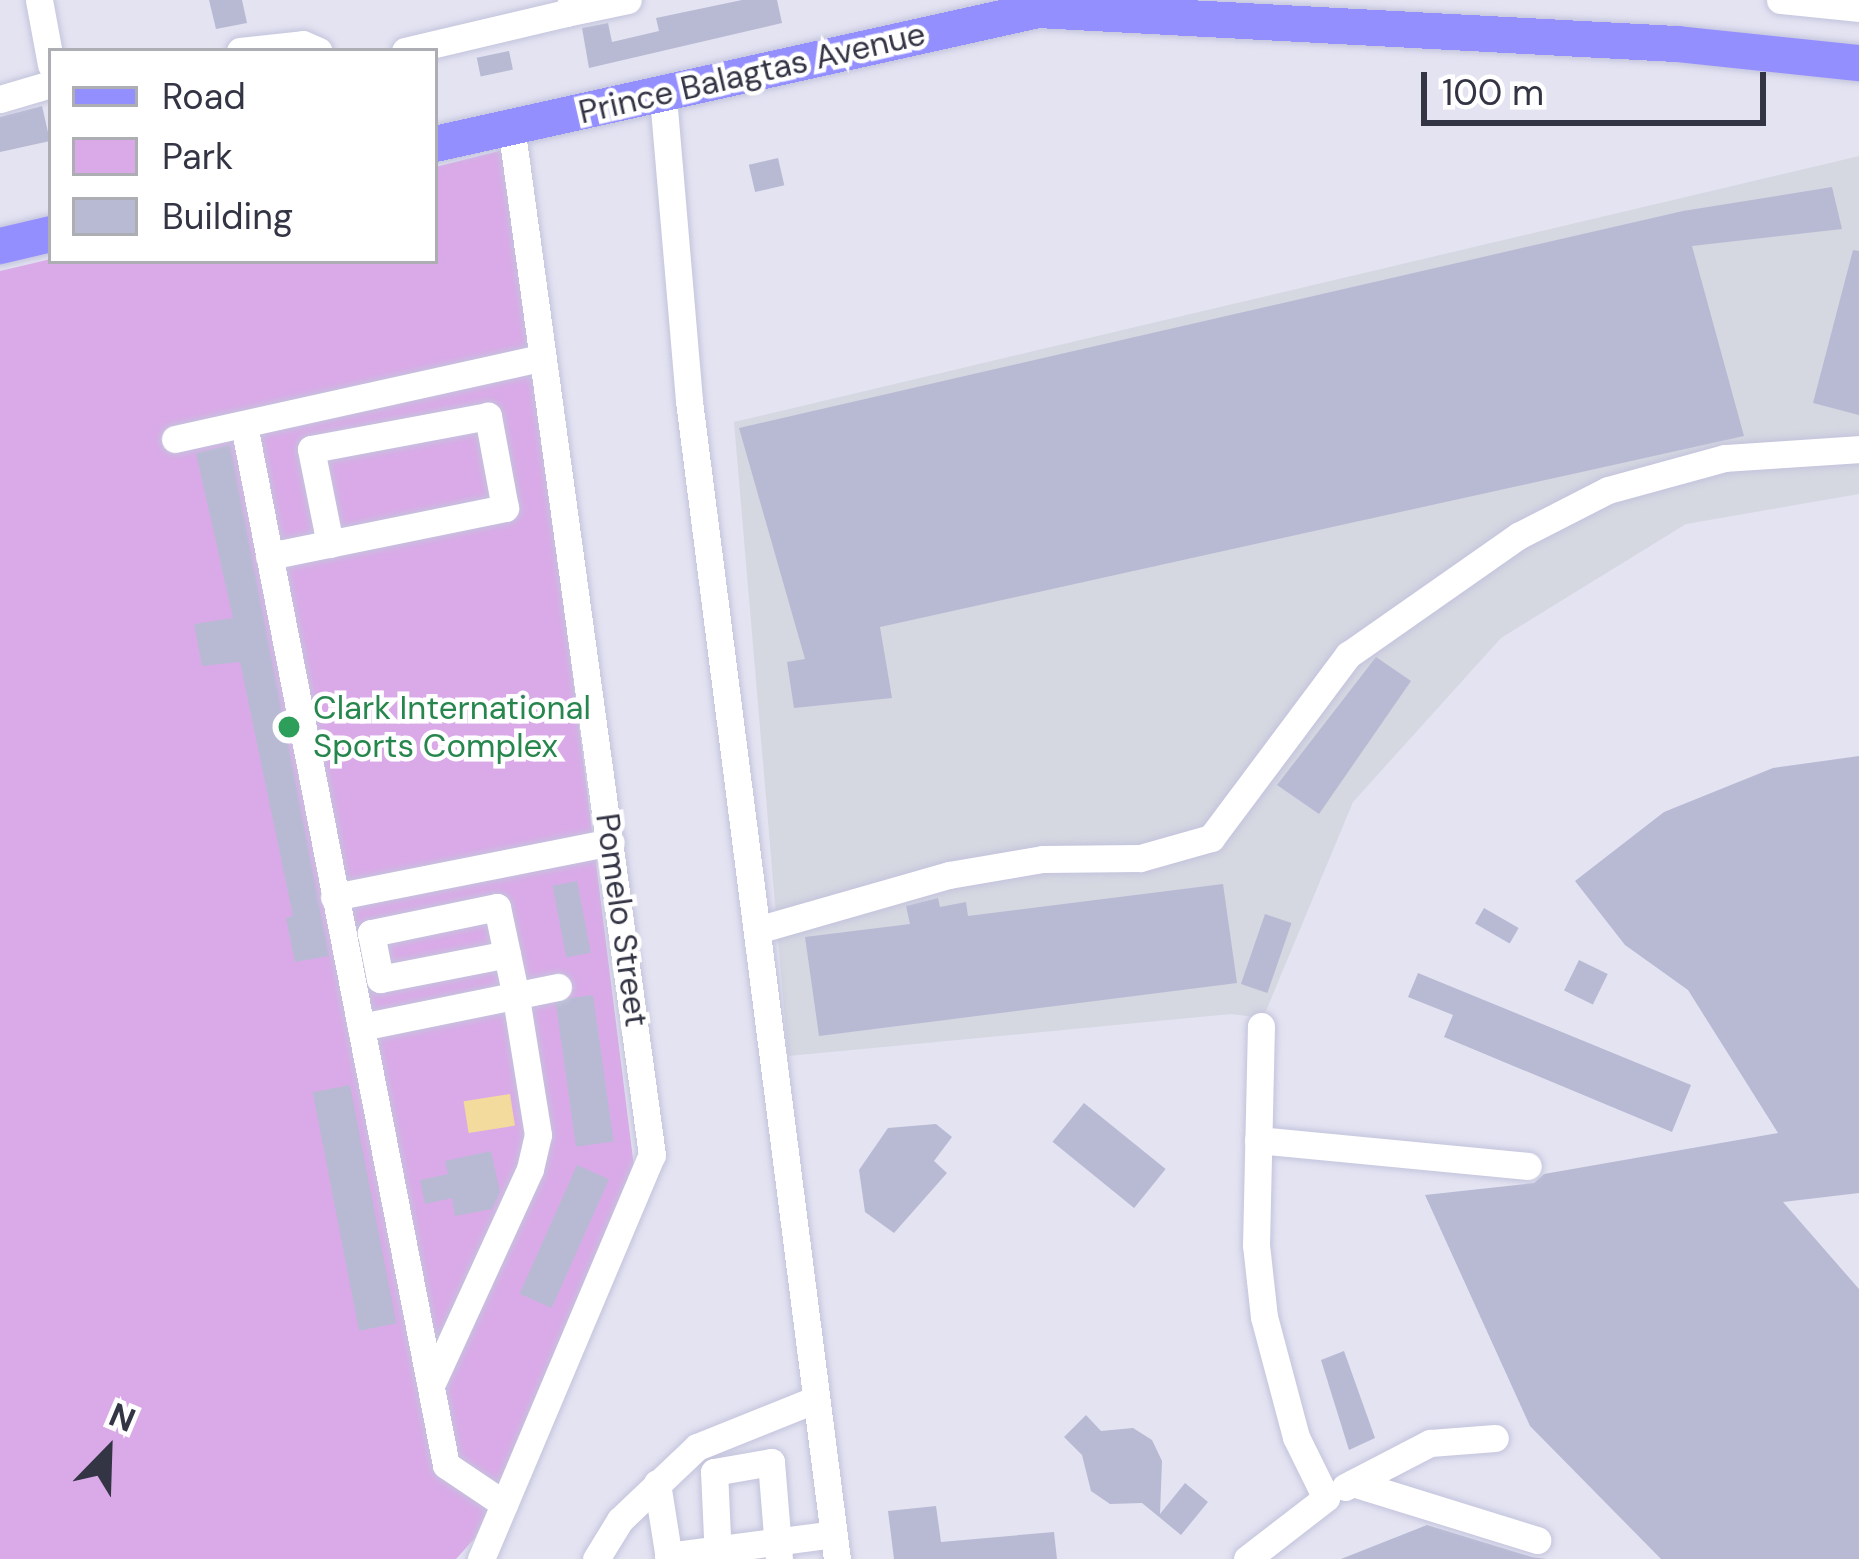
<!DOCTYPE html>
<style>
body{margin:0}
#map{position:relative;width:1859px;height:1559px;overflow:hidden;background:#e3e3f2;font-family:"DM Sans",sans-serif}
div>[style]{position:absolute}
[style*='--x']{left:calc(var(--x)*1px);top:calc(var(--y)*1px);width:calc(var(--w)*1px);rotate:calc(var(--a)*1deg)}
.industrial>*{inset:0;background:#d5d7e1}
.green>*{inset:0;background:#daaae8}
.water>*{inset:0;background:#f2db9c;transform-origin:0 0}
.building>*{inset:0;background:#b8bad4;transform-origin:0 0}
.roads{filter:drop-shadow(0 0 3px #c3c3dc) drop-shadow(0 0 3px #c3c3dc)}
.minor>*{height:27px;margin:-13.5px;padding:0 13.5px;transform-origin:13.5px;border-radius:13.5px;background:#fff}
.major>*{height:36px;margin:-18px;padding:0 18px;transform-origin:18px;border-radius:18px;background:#948fff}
.dots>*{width:33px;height:33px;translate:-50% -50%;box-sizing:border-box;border:6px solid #fff;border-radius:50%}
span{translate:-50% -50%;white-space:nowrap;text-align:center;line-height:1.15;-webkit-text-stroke:9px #fff;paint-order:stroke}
.street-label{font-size:33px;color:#333444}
.leisure-label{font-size:33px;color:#27864d}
.left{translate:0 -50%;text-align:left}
.legend{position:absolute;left:48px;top:48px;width:390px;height:216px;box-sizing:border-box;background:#fff;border:3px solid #adaeb4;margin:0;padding:15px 21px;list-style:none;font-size:36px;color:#333444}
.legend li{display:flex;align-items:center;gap:24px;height:60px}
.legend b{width:60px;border:3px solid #adaeb4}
.north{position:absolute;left:48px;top:1391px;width:120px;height:120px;-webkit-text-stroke:9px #fff;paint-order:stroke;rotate:23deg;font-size:33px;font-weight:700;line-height:48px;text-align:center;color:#333444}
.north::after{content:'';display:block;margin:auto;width:42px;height:54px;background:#333444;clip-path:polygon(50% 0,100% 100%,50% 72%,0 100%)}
.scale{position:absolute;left:1421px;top:72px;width:345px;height:54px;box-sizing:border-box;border:6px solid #333444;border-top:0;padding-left:15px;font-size:36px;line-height:42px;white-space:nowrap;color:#333444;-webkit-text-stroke:9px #fff;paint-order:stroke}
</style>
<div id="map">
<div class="industrial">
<i style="clip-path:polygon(1859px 156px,1859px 494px,1686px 524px,1501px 638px,1353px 802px,1263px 1018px,1231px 1014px,788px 1056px,734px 422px)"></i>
</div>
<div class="green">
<i style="clip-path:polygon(507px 149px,636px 1183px,475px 1538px,456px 1559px,0 1559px,0 271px,51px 259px,435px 261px,435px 167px)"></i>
</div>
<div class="water">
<i style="left:510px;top:1094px;width:32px;height:47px;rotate:81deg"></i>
</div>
<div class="building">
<i style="clip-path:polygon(209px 0,242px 0,247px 23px,216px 29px)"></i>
<i style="clip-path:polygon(742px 0,777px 0,782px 23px,589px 68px,582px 28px,608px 23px,612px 42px,659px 31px,656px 18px)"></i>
<i style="left:509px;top:51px;width:19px;height:33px;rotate:78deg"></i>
<i style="clip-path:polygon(42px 106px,50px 141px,0 152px,0 117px)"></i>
<i style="left:778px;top:158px;width:28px;height:30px;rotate:77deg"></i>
<i style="clip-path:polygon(1832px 187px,1842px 229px,1692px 246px,1744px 436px,880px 627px,892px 698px,794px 708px,787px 662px,805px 659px,739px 428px,1683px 211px)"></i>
<i style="clip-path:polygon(1853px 250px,1859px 251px,1859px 415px,1813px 403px)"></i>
<i style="clip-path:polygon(230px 445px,329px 956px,295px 962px,286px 918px,293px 916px,240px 662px,202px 666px,194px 624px,233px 618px,196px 453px)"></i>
<i style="clip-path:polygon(1376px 657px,1411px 681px,1319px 814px,1277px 785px)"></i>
<i style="clip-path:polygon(1859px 756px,1859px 1193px,1783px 1202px,1859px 1289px,1859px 1559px,1661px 1559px,1530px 1426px,1425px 1195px,1534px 1183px,1544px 1174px,1778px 1133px,1688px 990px,1625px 945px,1575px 881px,1664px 812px,1773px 768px)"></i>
<i style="left:577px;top:881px;width:73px;height:25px;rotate:79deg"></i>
<i style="clip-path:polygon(1223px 884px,1237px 983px,819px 1036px,805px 937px,910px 924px,906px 906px,938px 898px,940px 907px,966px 902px,968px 916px)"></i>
<i style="left:1484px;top:908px;width:40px;height:18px;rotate:30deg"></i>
<i style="left:1265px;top:914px;width:28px;height:74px;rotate:19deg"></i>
<i style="left:1579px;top:960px;width:32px;height:34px;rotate:26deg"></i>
<i style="clip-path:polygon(1418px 973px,1691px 1085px,1672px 1132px,1444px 1037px,1453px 1015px,1408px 997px)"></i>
<i style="left:593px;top:995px;width:148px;height:38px;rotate:82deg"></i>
<i style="left:350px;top:1085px;width:243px;height:38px;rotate:79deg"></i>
<i style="left:1084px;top:1103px;width:105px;height:50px;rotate:39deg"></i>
<i style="clip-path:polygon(936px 1124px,952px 1137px,934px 1161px,947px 1173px,894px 1233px,865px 1212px,859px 1170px,888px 1128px)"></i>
<i style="clip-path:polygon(491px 1151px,500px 1192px,492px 1209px,455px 1216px,452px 1198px,425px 1204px,420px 1180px,448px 1174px,445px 1161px)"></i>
<i style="left:577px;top:1165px;width:35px;height:141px;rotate:24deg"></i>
<i style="clip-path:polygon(1344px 1351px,1375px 1438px,1349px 1450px,1321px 1360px)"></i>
<i style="clip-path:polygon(1086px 1415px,1101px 1431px,1133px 1428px,1152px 1440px,1162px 1461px,1160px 1514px,1185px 1483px,1208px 1502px,1181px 1535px,1142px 1503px,1110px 1504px,1091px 1491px,1082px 1455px,1064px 1437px)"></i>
<i style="clip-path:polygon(936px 1506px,941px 1542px,1054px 1532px,1057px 1559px,894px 1559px,888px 1511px)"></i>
<i style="clip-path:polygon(1427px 1525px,1532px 1557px,1547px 1559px,1341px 1559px)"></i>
</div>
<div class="roads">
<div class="minor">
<i style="--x:39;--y:0;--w:66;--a:79.5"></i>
<i style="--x:1780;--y:0;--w:79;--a:5.8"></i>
<i style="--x:566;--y:13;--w:63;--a:-11.8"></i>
<i style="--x:240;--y:51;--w:63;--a:-6.3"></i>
<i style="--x:303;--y:44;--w:17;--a:24"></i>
<i style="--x:405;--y:51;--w:165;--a:-13.3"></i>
<i style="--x:566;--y:13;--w:15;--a:-62"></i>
<i style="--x:663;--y:97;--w:305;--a:85.1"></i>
<i style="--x:689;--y:401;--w:1167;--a:82.72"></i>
<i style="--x:0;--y:99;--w:53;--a:-16.4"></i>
<i style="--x:244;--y:425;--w:1059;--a:79.01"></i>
<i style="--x:446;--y:1465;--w:70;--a:33.9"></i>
<i style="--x:175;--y:439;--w:375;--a:-12.5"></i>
<i style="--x:269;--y:556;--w:241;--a:-11.5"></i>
<i style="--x:505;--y:508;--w:94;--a:-100.5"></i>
<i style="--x:488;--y:416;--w:180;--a:169.4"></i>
<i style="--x:311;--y:449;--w:97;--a:78.7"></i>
<i style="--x:334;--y:897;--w:282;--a:-11.2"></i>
<i style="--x:757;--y:930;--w:200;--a:-16"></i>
<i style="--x:949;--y:875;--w:95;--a:-9.7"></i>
<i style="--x:1043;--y:859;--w:97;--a:-0.6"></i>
<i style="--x:1140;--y:858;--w:74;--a:-15.7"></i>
<i style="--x:1211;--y:838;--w:229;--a:-53.2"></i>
<i style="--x:1348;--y:655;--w:208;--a:-35"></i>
<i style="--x:1518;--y:536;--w:101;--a:-27.1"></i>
<i style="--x:1608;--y:490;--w:121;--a:-15.3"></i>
<i style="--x:1725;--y:458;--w:134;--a:-3.8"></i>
<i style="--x:361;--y:1027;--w:201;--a:-11.5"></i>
<i style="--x:1258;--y:1140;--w:271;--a:5.5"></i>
<i style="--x:433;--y:1381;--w:233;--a:-65.4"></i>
<i style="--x:530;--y:1169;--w:35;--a:-77"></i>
<i style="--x:538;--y:1135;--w:140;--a:-99.1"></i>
<i style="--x:516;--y:997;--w:44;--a:-101.8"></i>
<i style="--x:507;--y:954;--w:48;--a:-102"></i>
<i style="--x:497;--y:907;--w:129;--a:168.3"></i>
<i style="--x:371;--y:933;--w:47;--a:78.9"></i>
<i style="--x:380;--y:979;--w:129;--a:-11.1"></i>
<i style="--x:657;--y:1483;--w:77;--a:81"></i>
<i style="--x:1353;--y:1483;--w:193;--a:17.2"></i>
<i style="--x:1345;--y:1487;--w:96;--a:-27.4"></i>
<i style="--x:1430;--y:1443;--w:65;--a:-4.4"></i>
<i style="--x:668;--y:1556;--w:167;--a:-7.5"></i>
<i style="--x:481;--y:1559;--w:439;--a:-67.1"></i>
<i style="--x:652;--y:1155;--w:1039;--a:-97.8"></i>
<i style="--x:596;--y:1559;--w:46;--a:-58.4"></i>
<i style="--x:620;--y:1520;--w:106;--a:-43.5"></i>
<i style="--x:697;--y:1447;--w:126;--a:-21.9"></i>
<i style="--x:718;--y:1559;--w:87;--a:-92.6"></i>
<i style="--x:714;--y:1472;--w:58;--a:-10"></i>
<i style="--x:771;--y:1462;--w:97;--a:85.3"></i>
<i style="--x:1247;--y:1559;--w:100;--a:-37.7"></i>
<i style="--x:1326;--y:1498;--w:68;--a:-116.2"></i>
<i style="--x:1296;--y:1437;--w:124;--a:-104.9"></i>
<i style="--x:1264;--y:1317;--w:72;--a:-96.3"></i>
<i style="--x:1256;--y:1245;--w:219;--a:-88.7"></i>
</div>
<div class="major">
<i style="--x:435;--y:144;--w:618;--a:-12.53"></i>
<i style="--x:1038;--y:10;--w:640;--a:3.05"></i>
<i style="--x:1677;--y:44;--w:183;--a:6"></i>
<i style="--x:0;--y:246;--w:52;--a:-13.2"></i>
</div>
</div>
<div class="dots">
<i style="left:289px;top:727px;background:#2e9e5b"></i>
</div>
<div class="street-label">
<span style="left:752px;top:73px;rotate:-13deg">Prince Balagtas Avenue</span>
<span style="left:622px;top:920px;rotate:82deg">Pomelo Street</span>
</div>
<div class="leisure-label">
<span class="left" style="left:313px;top:727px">Clark International<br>Sports Complex</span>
</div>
<ul class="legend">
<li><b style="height:15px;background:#948fff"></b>Road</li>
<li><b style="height:33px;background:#daaae8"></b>Park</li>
<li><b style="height:33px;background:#b8bad4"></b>Building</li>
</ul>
<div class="north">N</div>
<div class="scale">100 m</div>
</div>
